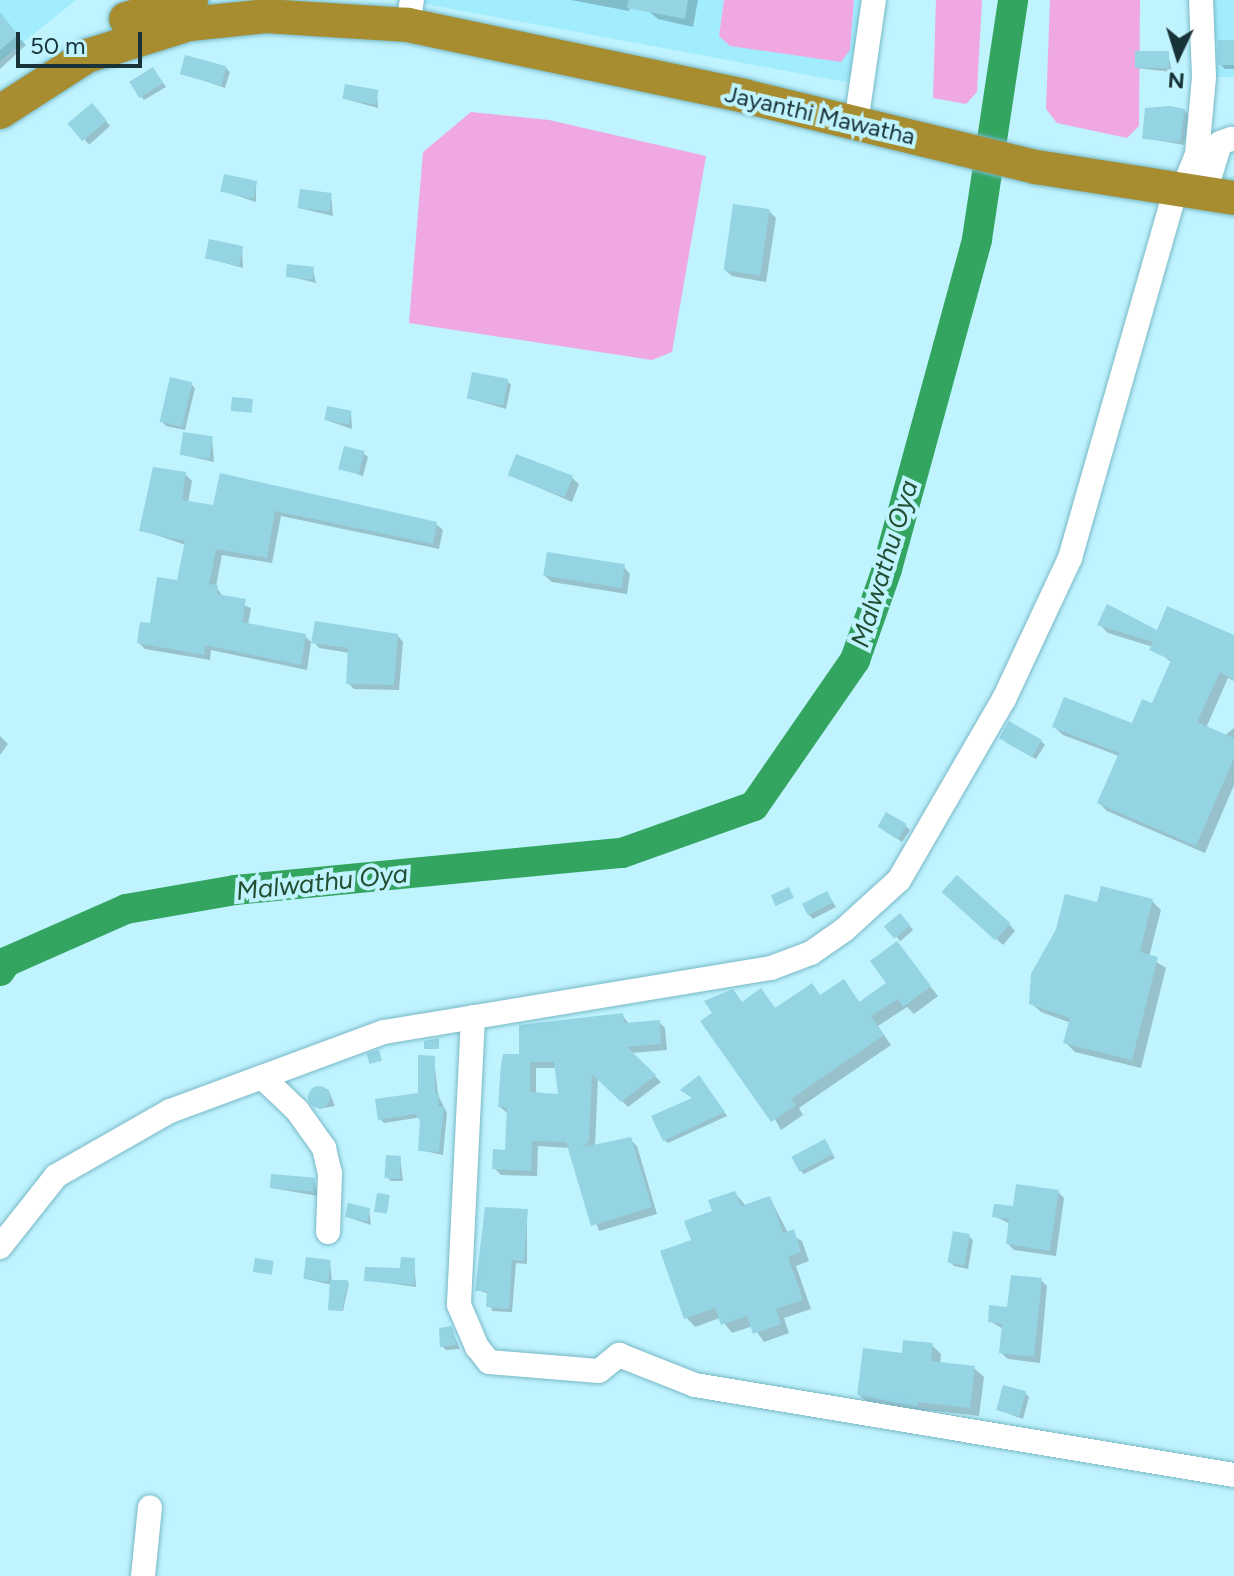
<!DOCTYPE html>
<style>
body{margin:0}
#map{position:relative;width:1234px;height:1576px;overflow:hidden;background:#bff3fe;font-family:Figtree,sans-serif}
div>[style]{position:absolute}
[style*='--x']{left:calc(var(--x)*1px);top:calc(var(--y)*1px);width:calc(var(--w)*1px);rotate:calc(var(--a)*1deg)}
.built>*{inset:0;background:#a1ecfd;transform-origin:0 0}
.green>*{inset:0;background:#efa8e2}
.shadow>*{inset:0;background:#0003;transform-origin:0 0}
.river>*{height:30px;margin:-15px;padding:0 15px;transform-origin:15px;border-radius:15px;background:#33a561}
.building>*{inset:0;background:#94d4e3;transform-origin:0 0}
.round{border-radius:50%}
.roads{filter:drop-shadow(0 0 2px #78b8c6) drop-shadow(0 0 2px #78b8c6)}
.minor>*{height:24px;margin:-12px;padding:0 12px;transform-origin:12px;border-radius:12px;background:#fff}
.highway>*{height:34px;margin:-17px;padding:0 17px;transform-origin:17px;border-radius:17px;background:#a78d30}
span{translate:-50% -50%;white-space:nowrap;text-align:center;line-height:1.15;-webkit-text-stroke:8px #bff3fe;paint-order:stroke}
.street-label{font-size:24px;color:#183338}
.water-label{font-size:26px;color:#224e31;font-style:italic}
.north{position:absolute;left:1138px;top:16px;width:80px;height:80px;-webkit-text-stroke:6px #bff3fe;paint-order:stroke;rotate:184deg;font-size:22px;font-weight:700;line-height:32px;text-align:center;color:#183338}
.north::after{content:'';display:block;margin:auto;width:28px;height:36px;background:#183338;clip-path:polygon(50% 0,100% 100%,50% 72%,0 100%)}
.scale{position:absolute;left:16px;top:32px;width:126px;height:36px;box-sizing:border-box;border:4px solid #183338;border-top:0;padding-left:10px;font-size:24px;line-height:28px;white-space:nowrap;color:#183338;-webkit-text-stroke:6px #bff3fe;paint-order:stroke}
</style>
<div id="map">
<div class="built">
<i style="clip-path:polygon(0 0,76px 0,0 61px)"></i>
<i style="clip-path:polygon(404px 0,724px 0,719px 35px,850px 50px,854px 0,863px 0,857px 84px)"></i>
<i style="left:1201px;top:0;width:33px;height:77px"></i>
</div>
<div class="green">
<i style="clip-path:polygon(724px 0,854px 0,850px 50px,841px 62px,730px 46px,719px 36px)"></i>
<i style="clip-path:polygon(936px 0,982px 0,977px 92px,966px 104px,933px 98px)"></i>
<i style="clip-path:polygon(1050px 0,1140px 0,1139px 126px,1127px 138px,1057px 123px,1046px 109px)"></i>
<i style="clip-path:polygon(471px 112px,549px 120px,706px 156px,672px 352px,652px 360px,409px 323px,423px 152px)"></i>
</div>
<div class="shadow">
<i style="clip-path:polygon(571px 0,631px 0,629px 11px)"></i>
<i style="clip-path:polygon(635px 0,698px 0,693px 27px,658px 19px)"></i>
<i style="clip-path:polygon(0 18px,26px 45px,0 69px)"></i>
<i style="clip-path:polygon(1234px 42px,1234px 69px,1225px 69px,1221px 65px)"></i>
<i style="clip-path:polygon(1168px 53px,1172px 72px,1136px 68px)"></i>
<i style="clip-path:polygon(226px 68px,230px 72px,225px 88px,182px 73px)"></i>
<i style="clip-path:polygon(153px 69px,166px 87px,144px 100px,141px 96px)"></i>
<i style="clip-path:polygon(377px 92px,378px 108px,345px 99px)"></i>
<i style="left:92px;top:106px;width:27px;height:28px;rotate:48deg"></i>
<i style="clip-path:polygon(1185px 111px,1189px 115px,1184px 145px,1144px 138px)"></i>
<i style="clip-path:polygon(256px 183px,256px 202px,223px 191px)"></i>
<i style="clip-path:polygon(331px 194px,333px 216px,299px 208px)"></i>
<i style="clip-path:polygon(769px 211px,776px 218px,766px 282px,732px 276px,725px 270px)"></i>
<i style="clip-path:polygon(242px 247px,243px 268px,207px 258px)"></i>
<i style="clip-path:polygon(313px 269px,316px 283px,288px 276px)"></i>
<i style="clip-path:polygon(507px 381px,511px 385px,506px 409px,468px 398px)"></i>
<i style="clip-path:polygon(191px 384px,195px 388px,185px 430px,166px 426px,162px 422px)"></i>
<i style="clip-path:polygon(351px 413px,352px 429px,326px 420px)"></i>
<i style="clip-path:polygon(212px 438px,214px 462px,183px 455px)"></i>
<i style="clip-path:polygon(363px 453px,368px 457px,363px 476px,341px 469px)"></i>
<i style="clip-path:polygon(185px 474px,192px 481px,188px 503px,214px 508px,222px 475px,436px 524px,443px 530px,439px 549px,281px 516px,272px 563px,222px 555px,216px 586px,223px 597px,251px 608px,248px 625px,305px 636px,311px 642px,307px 670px,211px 650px,210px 660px,145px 649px,139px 643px,179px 582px,186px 545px,141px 530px)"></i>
<i style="clip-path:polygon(510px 475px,572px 478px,579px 484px,572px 502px)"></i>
<i style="clip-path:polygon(624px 567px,630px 574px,627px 594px,552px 582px,545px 576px)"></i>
<i style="clip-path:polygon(1100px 625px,1234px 639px,1234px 681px,1228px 678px,1206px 728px,1224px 736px,1234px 728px,1234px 785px,1205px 853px,1107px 811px,1099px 803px,1119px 756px,1063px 735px,1054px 727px,1133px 725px,1153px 706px,1172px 663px,1153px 647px,1108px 633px)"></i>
<i style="clip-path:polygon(398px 636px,403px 642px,399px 690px,354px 689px,348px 683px,350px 653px,319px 648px,314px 642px)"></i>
<i style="clip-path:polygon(0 736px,8px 744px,0 755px)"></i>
<i style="clip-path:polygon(1041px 741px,1045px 745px,1036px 759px,1005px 742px)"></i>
<i style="clip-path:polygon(906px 826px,910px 830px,902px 842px,883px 830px)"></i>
<i style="clip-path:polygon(827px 893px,836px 907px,813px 919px,809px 915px)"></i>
<i style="clip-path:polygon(951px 898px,1009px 924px,1015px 931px,1003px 945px)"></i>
<i style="clip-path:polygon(1152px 901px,1161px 910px,1149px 957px,1166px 968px,1141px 1068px,1075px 1052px,1066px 1043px,1071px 1023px,1041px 1012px,1031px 1003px,1099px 904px)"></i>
<i style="left:900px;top:915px;width:20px;height:17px;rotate:49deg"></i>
<i style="clip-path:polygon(897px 944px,938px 996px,914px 1014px,907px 1007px,878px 1026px,891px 1045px,799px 1108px,803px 1115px,781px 1130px,715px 1013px,733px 992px,743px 1003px,761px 991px,777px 1010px,811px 986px,822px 997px,843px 982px,861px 1004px,889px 984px)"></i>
<i style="clip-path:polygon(evenodd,622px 1015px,629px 1024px,659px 1022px,665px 1028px,667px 1050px,631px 1053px,661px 1082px,628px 1107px,598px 1077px,595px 1147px,630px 1139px,637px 1146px,657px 1214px,599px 1231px,570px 1148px,538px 1146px,537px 1176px,501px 1175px,494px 1168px,507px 1152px,507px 1113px,500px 1107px,522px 1056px,622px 1015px,536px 1068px,557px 1068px,560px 1096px,536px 1095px,536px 1068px)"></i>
<i style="clip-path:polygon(434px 1058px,438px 1095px,447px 1113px,443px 1155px,420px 1150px,422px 1117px,384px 1123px,380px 1119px,420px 1094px)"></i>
<i style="clip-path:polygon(702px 1081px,727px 1116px,668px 1143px,664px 1140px)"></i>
<i style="clip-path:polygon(328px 1089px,335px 1106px,319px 1109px,309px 1093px)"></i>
<i style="clip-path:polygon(824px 1141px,835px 1158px,804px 1174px,800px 1170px)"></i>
<i style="clip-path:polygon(400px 1158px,403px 1181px,391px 1181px,387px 1177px)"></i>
<i style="clip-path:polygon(314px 1180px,318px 1196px,272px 1188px)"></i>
<i style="clip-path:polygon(1058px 1192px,1064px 1198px,1056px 1256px,1014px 1250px,1008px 1244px,1010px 1224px,994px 1216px)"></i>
<i style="clip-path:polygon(735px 1193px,746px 1206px,770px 1198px,788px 1233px,802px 1241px,809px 1261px,796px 1266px,811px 1309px,784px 1318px,789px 1333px,764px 1342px,753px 1326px,732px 1333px,720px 1318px,695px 1327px,686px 1317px,693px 1241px)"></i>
<i style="clip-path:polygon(369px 1210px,371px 1225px,347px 1217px)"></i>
<i style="clip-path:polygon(527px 1211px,527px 1264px,516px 1263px,512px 1312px,492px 1311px,489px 1294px,477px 1290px)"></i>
<i style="clip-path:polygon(969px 1236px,973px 1240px,968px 1269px,954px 1266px,950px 1262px)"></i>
<i style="clip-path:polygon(414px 1260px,416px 1287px,366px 1280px,402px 1270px)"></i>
<i style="clip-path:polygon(330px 1262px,332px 1282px,349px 1283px,343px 1311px,330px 1309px,332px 1285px,306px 1279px)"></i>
<i style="clip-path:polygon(1041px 1280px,1047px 1286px,1040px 1363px,1008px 1359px,1001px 1353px,1003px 1329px,990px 1321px)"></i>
<i style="clip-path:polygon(451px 1328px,460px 1349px,446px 1350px,442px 1346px)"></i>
<i style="clip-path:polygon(932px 1345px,941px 1354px,940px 1364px,974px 1368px,984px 1377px,979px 1416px,927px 1410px,926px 1415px,869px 1404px,859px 1395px,904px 1355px)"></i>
<i style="clip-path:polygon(1025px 1393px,1029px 1397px,1023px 1419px,998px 1410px)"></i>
</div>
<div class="river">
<i style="--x:0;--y:971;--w:11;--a:-56"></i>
<i style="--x:6;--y:962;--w:131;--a:-23.8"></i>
<i style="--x:126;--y:909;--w:111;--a:-9.9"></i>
<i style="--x:235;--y:890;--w:389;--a:-5.5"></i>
<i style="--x:622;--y:853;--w:140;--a:-19.6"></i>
<i style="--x:754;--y:806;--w:178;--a:-55.3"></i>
<i style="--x:855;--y:660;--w:96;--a:-70.6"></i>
<i style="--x:887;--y:569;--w:342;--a:-74.7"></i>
<i style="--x:977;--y:239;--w:242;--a:-81.4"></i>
</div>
<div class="building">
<i style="clip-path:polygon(628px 0,688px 0,685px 19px,627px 8px)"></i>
<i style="clip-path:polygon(0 12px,18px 35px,0 50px)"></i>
<i style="left:1218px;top:40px;width:16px;height:25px"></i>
<i style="left:1169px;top:51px;width:17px;height:34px;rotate:90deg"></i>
<i style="left:185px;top:55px;width:43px;height:20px;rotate:15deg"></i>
<i style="left:153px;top:67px;width:19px;height:28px;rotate:58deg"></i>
<i style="left:345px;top:84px;width:34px;height:15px;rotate:10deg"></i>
<i style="left:92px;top:103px;width:23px;height:32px;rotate:50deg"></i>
<i style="clip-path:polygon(1170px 106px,1185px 109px,1180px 142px,1142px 139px,1145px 108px)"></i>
<i style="left:224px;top:174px;width:34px;height:18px;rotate:12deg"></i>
<i style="left:300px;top:189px;width:32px;height:19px;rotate:7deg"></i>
<i style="left:733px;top:204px;width:37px;height:67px;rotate:8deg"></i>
<i style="left:209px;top:239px;width:35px;height:20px;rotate:12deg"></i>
<i style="left:287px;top:264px;width:27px;height:13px;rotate:6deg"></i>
<i style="left:472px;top:372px;width:37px;height:27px;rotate:11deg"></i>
<i style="left:170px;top:377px;width:23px;height:46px;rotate:13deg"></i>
<i style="left:232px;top:397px;width:21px;height:14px;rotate:5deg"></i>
<i style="left:327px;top:406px;width:25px;height:14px;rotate:11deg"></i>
<i style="left:183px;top:432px;width:30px;height:23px;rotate:8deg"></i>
<i style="left:344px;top:446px;width:21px;height:24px;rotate:14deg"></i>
<i style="left:516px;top:454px;width:61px;height:23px;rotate:21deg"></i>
<i style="clip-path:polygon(153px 467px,186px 472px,182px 500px,213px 505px,220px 473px,437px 522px,433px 544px,275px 511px,267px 558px,216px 549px,209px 584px,218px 585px,217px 594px,246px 599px,242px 622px,306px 634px,301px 665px,205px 645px,204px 655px,137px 643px,140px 622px,150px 623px,157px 577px,177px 580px,185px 541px,139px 531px)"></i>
<i style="left:547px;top:552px;width:79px;height:24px;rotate:9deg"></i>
<i style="clip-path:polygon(1107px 604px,1157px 630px,1167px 606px,1234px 635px,1234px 680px,1220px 672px,1197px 722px,1234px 738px,1234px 758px,1196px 846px,1097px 803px,1119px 753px,1052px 727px,1064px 697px,1132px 723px,1142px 699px,1152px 703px,1171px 660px,1149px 650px,1153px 642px,1097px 625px)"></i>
<i style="clip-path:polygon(315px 621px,398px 634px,394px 685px,346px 684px,348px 648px,311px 643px)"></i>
<i style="left:1009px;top:721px;width:38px;height:20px;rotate:30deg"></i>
<i style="left:886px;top:812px;width:24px;height:17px;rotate:30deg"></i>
<i style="left:957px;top:875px;width:72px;height:23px;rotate:42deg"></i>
<i style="clip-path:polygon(1101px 886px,1153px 899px,1140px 952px,1158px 957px,1132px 1060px,1063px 1043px,1070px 1018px,1029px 1004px,1031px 974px,1056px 929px,1065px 894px,1097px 902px)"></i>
<i style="left:789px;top:887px;width:12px;height:20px;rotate:66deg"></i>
<i style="left:827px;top:891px;width:13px;height:28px;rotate:63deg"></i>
<i style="left:900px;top:913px;width:16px;height:21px;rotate:50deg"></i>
<i style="clip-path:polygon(897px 941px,931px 986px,903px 1007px,898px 999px,871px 1016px,884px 1035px,791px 1099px,796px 1105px,771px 1122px,700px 1021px,712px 1013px,704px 1001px,733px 989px,742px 1002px,761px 988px,775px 1008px,812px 983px,820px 995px,844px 979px,859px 1002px,886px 983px,870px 961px)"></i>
<i style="clip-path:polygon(evenodd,623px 1013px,624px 1023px,660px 1020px,661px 1044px,627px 1047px,656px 1075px,621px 1102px,592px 1074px,589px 1141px,583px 1147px,631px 1137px,652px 1207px,591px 1226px,566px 1142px,532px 1141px,531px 1171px,492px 1169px,493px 1149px,505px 1150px,507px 1108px,498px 1107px,501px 1065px,503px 1054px,519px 1054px,519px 1025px,623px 1013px,530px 1062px,554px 1062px,558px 1094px,530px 1092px,530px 1062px)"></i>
<i style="clip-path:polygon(439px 1038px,439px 1049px,424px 1049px,424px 1041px)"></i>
<i style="left:379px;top:1050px;width:11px;height:13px;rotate:75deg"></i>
<i style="clip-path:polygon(418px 1055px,435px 1056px,435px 1093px,439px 1094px,438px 1106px,444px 1107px,439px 1152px,418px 1151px,420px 1120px,415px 1114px,378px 1120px,375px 1099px,418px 1093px)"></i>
<i style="clip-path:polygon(699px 1075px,725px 1112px,663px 1141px,651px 1116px,692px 1098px,680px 1090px)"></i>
<i class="round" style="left:308px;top:1086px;width:22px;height:22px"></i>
<i style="left:825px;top:1139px;width:17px;height:38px;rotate:62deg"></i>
<i style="left:386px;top:1155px;width:15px;height:23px;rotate:4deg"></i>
<i style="left:271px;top:1174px;width:44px;height:14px;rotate:5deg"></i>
<i style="clip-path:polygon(1016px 1184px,1059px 1190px,1050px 1251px,1006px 1244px,1009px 1219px,992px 1217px,994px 1204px,1013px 1206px)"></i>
<i style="clip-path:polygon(735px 1191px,741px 1206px,770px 1196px,783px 1233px,794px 1229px,801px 1252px,788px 1257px,803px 1300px,776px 1309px,781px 1324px,753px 1334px,747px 1316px,721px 1325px,715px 1308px,684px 1319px,660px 1251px,691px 1240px,684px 1221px,712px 1211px,708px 1200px)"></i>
<i style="left:377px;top:1193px;width:13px;height:19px;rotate:9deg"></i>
<i style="left:348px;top:1203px;width:23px;height:14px;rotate:13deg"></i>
<i style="clip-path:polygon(485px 1207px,528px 1209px,524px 1261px,512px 1260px,509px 1309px,486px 1307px,487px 1291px,475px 1291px)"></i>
<i style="left:953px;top:1231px;width:17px;height:32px;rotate:10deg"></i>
<i style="left:306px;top:1257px;width:25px;height:22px;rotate:7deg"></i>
<i style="clip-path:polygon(401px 1257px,415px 1258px,414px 1285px,364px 1281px,365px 1267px,400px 1268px)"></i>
<i style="left:255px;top:1258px;width:19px;height:14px;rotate:9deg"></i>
<i style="clip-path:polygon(1011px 1275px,1042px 1278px,1034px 1357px,999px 1353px,1002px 1324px,988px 1322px,989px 1305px,1007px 1307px)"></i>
<i style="clip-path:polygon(330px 1280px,348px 1280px,342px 1311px,328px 1310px)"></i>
<i style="clip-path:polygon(452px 1326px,457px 1345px,440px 1347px,439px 1328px)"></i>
<i style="clip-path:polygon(903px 1340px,933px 1343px,931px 1361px,975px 1366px,970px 1408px,918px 1402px,918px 1407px,857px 1395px,863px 1348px,902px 1353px)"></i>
<i style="left:1003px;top:1385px;width:24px;height:26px;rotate:15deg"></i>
</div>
<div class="roads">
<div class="minor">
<i style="--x:408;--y:25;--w:25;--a:-81"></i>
<i style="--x:856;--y:123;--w:124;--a:-81.7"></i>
<i style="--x:1187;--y:179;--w:27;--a:-68"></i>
<i style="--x:1197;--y:154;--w:77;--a:-84.8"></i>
<i style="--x:1204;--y:77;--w:77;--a:-92.2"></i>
<i style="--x:1205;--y:193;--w:52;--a:-73.3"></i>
<i style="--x:1220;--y:143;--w:12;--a:-20"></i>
<i style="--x:473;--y:1017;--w:288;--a:92.8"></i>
<i style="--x:459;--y:1305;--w:46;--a:66.8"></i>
<i style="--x:477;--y:1347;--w:19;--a:51"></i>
<i style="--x:489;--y:1362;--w:110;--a:4.7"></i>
<i style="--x:599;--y:1371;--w:26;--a:-39"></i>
<i style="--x:619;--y:1355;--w:82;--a:21.5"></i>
<i style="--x:695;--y:1385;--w:546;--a:9.48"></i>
<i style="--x:262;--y:1077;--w:48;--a:43.3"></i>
<i style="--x:297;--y:1110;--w:47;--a:54.6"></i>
<i style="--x:324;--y:1148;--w:26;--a:77"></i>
<i style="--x:330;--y:1173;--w:59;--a:91.9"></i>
<i style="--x:0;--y:1247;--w:90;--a:-51.7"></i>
<i style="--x:56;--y:1176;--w:131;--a:-29.7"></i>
<i style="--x:170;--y:1111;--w:228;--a:-20.3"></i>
<i style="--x:384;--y:1032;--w:392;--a:-9.4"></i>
<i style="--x:771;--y:968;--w:43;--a:-20.6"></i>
<i style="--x:811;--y:953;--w:40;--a:-34.9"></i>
<i style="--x:844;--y:930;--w:74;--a:-42.3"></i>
<i style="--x:899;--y:880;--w:209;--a:-59.9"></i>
<i style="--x:1004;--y:699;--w:156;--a:-64.9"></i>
<i style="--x:1070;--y:558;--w:385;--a:-74"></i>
<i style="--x:143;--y:1576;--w:69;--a:-84.2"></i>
</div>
<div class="highway">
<i style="--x:126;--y:19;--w:68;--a:-16.3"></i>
<i style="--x:0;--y:112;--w:103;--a:-32.8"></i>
<i style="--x:87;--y:56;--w:108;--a:-17.3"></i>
<i style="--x:190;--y:24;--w:76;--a:-6"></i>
<i style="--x:266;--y:16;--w:142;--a:3.6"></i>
<i style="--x:408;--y:25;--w:343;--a:11.9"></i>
<i style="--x:744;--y:96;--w:301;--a:13.7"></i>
<i style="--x:1036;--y:167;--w:200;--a:8.9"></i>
</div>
</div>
<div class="street-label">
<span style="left:820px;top:115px;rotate:13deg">Jayanthi Mawatha</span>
</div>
<div class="water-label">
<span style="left:885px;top:564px;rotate:-73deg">Malwathu Oya</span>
<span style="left:322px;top:883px;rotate:-6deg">Malwathu Oya</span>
</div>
<div class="north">N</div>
<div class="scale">50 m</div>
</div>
